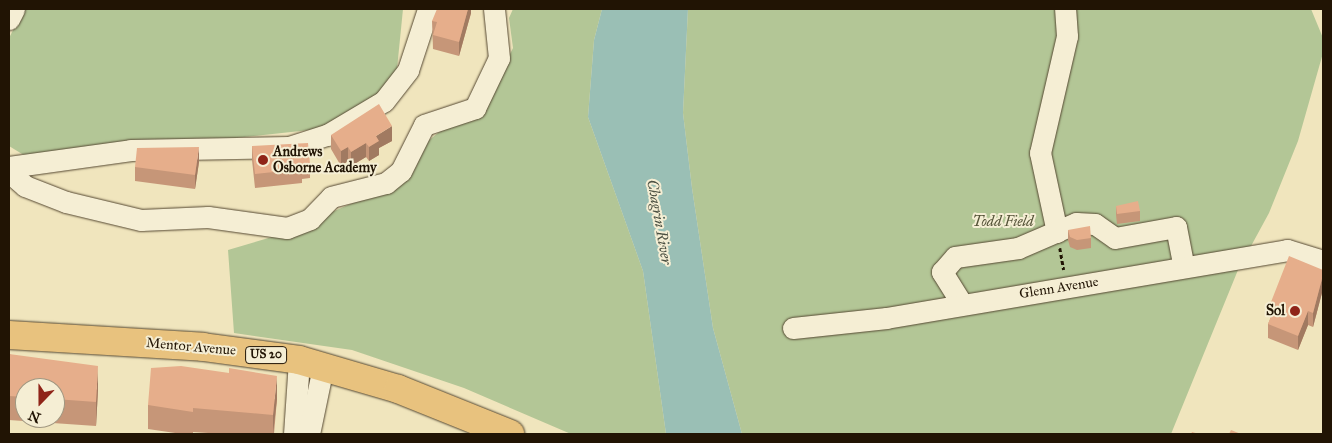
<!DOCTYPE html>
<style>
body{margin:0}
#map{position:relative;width:1332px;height:443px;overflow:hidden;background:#f0e5bd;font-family:"IM FELL Great Primer",serif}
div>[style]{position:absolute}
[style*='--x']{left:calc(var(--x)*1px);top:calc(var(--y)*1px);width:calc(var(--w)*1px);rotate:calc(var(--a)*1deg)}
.green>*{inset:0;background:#b3c696}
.water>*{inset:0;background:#9abfb5}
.path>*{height:2.5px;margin-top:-1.25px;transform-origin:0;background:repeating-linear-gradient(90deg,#211404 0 4px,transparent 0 6.5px)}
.roads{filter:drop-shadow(0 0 1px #554832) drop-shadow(0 0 1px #554832)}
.minor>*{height:21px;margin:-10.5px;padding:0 10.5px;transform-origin:10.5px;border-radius:10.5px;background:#f5eed4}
.major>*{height:28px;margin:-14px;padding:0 14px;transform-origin:14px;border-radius:14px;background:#e8c27e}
.wall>*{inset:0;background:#c69678}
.shaded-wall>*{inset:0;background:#a17a61}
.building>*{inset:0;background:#e6ae8b}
.dots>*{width:14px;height:14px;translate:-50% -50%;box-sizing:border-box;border:2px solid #f5eed4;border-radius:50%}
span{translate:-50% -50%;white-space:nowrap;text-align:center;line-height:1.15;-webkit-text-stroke:4px #f5eed4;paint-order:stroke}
.shield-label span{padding:1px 4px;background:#f5eed4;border:1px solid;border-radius:4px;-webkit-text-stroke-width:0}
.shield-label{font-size:12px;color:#211404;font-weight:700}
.poi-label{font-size:14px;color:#211404;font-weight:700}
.left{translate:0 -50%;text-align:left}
.right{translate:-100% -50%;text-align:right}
.park-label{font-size:14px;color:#545237;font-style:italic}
.street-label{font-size:14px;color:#211404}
.water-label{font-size:15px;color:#4b5042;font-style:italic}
.frame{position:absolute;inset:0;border:10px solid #211404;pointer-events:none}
.north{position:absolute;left:15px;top:378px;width:50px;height:50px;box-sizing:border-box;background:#f5eed4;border:1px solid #a09781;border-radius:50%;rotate:202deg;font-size:14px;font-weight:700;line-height:20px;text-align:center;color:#211404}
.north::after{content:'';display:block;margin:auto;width:18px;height:22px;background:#8f2418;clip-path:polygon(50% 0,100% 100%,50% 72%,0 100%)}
</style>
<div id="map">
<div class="green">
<i style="clip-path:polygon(24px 9px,403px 9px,397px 69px,384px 93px,319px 129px,32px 160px,9px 146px,9px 38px)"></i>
<i style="clip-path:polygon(513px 9px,602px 9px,594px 40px,588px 117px,643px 271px,666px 434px,571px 434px,464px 388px,352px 350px,234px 333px,228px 250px,282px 234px,364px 198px,416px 167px,423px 145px,493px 89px,513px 48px,509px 18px)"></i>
<i style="clip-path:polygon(688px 9px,1311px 9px,1323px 38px,1323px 53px,1298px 141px,1269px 213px,1238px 270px,1171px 434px,742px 434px,713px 328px,692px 188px,683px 113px)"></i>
</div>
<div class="water">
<i style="clip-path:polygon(602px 9px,688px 9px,683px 113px,692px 188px,713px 328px,742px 434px,666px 434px,643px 271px,588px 117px,594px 40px)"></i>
</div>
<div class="path">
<i style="--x:1060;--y:248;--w:22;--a:80"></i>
</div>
<div class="roads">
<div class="minor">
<i style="--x:9;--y:19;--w:11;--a:-63"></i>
<i style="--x:9;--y:167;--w:123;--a:-7.9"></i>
<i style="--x:131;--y:150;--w:158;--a:-1.1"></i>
<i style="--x:289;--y:147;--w:40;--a:-18"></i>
<i style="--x:327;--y:135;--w:66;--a:-30.8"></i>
<i style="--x:384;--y:101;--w:39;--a:-52"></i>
<i style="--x:408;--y:70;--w:64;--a:-71.8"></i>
<i style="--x:9;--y:172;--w:21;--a:41"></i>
<i style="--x:25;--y:186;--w:44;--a:21.3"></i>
<i style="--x:66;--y:202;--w:77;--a:13.5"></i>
<i style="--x:141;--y:220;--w:67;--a:-2.6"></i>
<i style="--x:208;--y:217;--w:80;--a:7.9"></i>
<i style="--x:287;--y:228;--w:25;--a:-21"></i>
<i style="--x:310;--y:219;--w:30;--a:-46"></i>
<i style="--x:331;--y:197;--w:57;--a:-14.3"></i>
<i style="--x:386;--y:183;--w:19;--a:-39"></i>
<i style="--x:401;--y:171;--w:51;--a:-63.4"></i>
<i style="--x:424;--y:125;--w:54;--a:-18.4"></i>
<i style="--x:475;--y:108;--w:55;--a:-64.4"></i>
<i style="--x:499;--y:58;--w:49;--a:-95.8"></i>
<i style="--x:1057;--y:232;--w:81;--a:-102.1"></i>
<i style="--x:1040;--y:153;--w:120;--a:-77"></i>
<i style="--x:1067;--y:36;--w:27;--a:-94"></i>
<i style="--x:962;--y:304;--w:38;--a:-122"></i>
<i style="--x:942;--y:272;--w:20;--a:-49"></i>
<i style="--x:955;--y:257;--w:64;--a:-8.1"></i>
<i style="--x:1018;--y:248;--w:63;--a:-23.3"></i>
<i style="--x:1076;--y:223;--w:19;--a:3"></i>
<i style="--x:1095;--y:224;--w:24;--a:35"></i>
<i style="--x:1115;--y:238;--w:62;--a:-10.2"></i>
<i style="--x:1176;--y:227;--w:32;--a:79"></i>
<i style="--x:793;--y:328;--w:94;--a:-6.1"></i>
<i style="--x:886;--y:318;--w:407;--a:-9.6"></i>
<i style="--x:1287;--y:250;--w:38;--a:17"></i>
<i style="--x:294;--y:434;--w:74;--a:-86.1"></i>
<i style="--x:309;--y:434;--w:68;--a:-78.2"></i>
</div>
<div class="major">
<i style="--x:9;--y:335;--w:194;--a:3.5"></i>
<i style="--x:203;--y:347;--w:97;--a:7.7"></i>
<i style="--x:299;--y:360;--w:103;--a:16.3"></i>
<i style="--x:398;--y:389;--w:121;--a:21.9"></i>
</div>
</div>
<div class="wall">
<i style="clip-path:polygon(471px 9px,471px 13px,459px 56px,433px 49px,432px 21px)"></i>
<i style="clip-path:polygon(331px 135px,392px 141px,379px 148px,379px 155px,369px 161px,366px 157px,351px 166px,348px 161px,341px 166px,331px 149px)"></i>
<i style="clip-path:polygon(252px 146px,310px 164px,310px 178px,302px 179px,302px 183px,255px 188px,252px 160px)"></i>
<i style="clip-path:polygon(199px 162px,195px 189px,135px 181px,135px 167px)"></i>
<i style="clip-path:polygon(1116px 206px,1140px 211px,1140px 221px,1117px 224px,1116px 215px)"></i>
<i style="clip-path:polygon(1068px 230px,1091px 238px,1091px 248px,1077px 250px,1070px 247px,1068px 240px)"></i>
<i style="clip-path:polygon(1323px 270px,1323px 289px,1313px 327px,1308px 325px,1298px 350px,1268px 338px,1268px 324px,1271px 317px,1271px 302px)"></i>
<i style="clip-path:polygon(evenodd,9px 354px,98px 390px,96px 426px,9px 420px,9px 354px,25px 388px,55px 388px,55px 418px,25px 418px,25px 388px)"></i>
<i style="clip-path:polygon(277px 399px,274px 434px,223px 434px,193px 432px,193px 434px,182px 434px,148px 429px,148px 405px)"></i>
</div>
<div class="shaded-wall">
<i style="clip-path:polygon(468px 9px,471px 9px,471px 13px,459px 56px,459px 42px)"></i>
<i style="clip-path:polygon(392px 126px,392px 141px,379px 148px,379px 155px,369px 161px,369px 147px,376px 136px)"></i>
<i style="clip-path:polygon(366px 143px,366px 157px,351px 166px,351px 152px)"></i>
<i style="clip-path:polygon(199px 147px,199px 162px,195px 189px,195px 175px)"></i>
<i style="clip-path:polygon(348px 147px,348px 161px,341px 166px,341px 151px)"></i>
<i style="clip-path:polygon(1323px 275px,1323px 289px,1313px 327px,1313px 313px)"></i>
<i style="clip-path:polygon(1308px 311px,1308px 325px,1298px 350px,1298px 336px)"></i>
<i style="clip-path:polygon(98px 366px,98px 390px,96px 426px,96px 402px)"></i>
<i style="clip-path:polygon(277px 376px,277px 399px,273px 434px,273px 415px)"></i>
</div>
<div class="building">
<i style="clip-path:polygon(437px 9px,468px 9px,459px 42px,433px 35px,437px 22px,432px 21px)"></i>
<i style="clip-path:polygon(379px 104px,392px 126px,376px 136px,379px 141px,369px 147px,366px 143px,351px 152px,348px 147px,341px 151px,331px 135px)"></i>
<i style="clip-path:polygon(308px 143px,310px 164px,302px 165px,302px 169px,255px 174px,252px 146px)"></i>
<i style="clip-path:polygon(199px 147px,195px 175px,135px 167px,137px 148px)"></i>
<i style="clip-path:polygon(1138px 201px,1140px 211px,1117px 214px,1116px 206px)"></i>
<i style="clip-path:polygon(1090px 226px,1091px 238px,1077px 240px,1070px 237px,1068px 230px)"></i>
<i style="clip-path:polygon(1289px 256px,1323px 270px,1323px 275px,1313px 313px,1308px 311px,1298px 336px,1268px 324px,1276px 304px,1271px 302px)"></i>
<i style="clip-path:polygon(9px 354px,98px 366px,96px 402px,55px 399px,55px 388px,25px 388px,25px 397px,9px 396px)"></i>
<i style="clip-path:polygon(181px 366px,229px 373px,229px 368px,277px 376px,273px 415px,193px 408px,193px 412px,148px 405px,151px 368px)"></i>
<i style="clip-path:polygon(1231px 430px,1241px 434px,1229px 434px)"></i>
<i style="clip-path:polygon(1192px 432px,1199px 434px,1191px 434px)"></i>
</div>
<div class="dots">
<i style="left:263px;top:160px;background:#8f2418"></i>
<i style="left:1295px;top:311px;background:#8f2418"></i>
</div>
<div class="shield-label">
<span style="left:266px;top:355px">US 20</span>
</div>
<div class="poi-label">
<span class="left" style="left:273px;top:160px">Andrews<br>Osborne Academy</span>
<span class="right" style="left:1285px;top:311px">Sol</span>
</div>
<div class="park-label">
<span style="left:1003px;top:222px">Todd Field</span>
</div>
<div class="street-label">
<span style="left:1059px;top:288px;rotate:-9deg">Glenn Avenue</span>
<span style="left:191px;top:347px;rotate:5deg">Mentor Avenue</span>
</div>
<div class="water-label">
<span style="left:659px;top:222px;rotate:80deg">Chagrin River</span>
</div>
<div class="frame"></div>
<div class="north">N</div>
</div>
